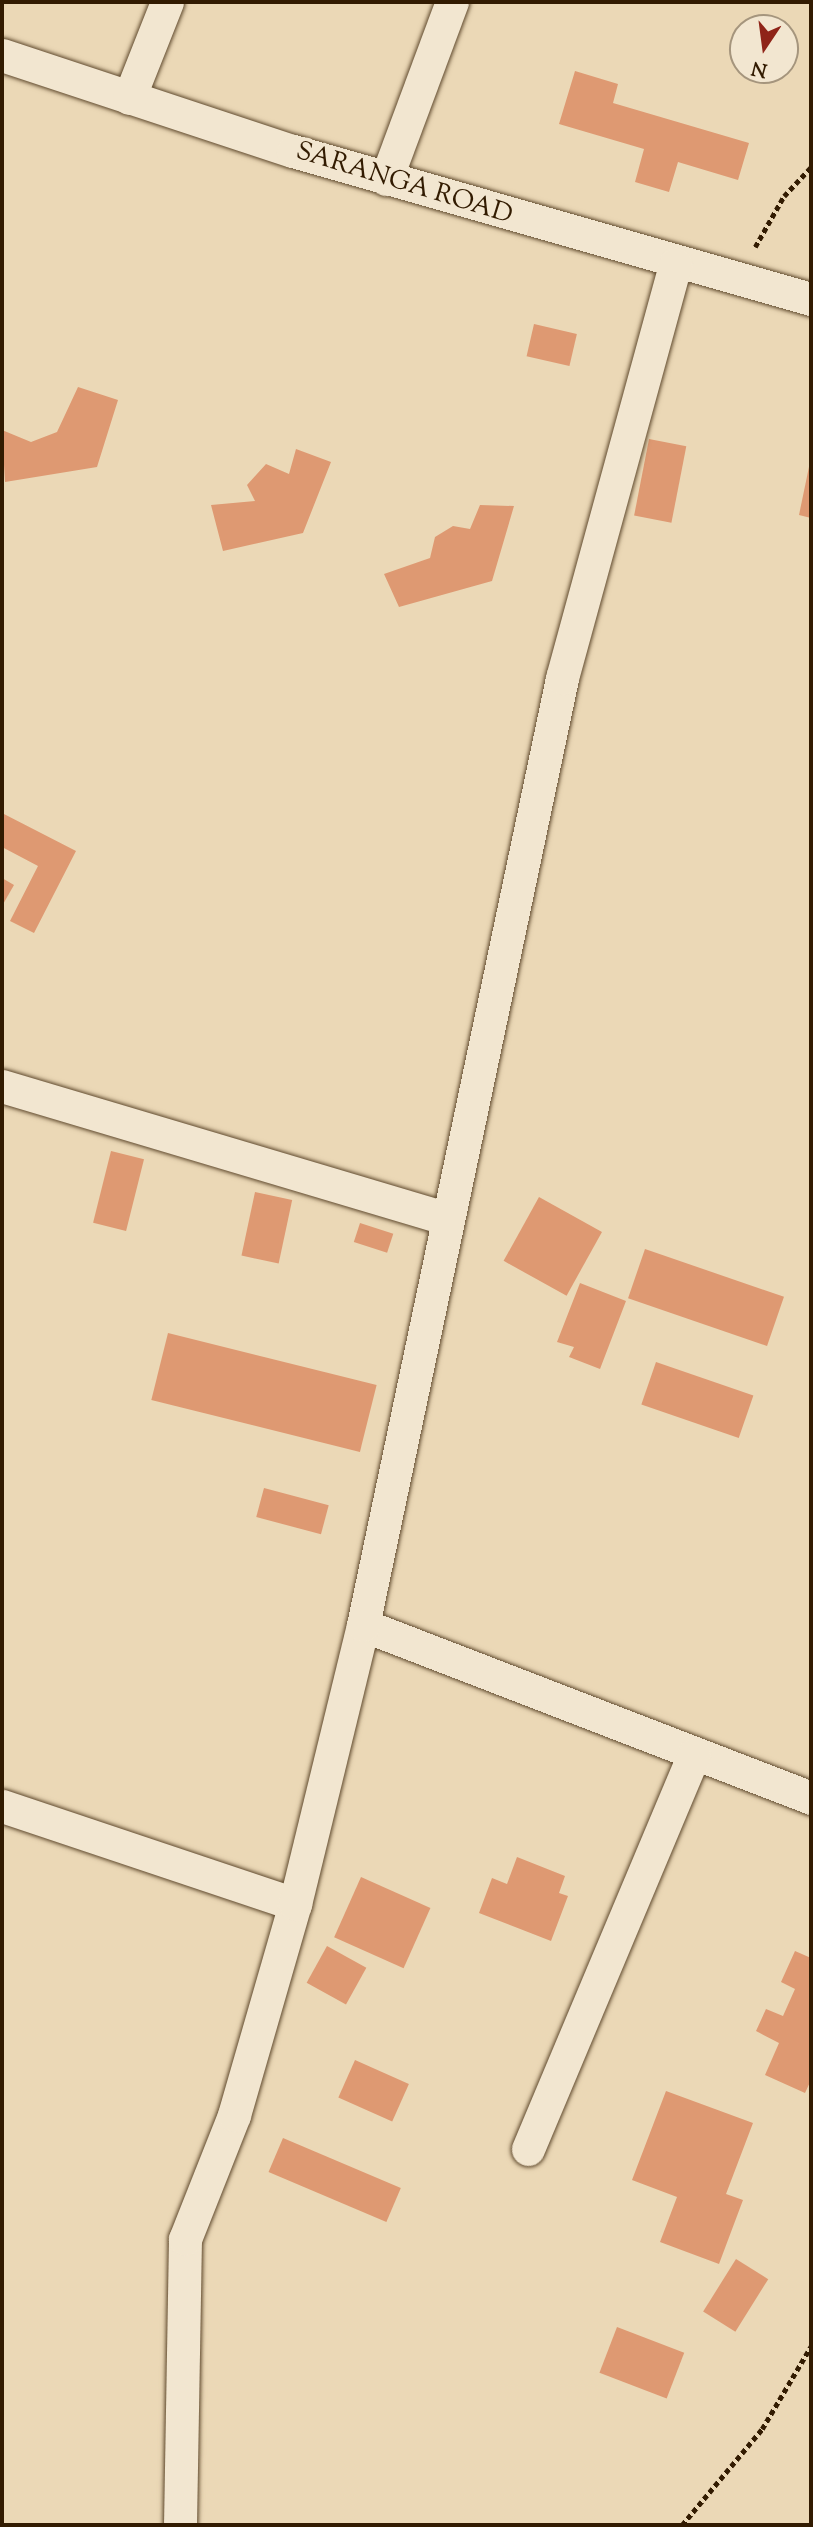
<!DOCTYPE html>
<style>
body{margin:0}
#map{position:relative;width:813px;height:2527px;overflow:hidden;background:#ebd8b6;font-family:"Sorts Mill Goudy",serif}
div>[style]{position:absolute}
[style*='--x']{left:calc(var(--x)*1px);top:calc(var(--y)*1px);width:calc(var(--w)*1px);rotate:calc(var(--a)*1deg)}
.building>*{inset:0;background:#de9972;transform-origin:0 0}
.path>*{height:4.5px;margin-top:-2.25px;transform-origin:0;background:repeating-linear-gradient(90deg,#321b01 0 5px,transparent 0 8.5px)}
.roads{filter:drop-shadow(0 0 2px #604a2e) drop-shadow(0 0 2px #604a2e)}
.minor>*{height:33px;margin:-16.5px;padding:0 16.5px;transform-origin:16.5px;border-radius:16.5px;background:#f2e6d0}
span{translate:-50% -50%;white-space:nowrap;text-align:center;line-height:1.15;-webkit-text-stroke:7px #f2e6d0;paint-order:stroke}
.street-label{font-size:26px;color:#321b01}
.frame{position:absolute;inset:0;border:4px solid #321b01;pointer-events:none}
.north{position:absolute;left:729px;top:14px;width:70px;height:70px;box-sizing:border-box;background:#f2e6d0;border:2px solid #a5957d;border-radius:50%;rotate:193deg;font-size:19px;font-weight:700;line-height:28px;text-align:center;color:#321b01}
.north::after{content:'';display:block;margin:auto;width:24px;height:32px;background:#8f2418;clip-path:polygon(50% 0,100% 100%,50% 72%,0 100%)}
</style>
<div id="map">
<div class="building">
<i style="clip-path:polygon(575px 71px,618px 84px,613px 103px,749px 143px,738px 180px,678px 162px,669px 192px,635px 182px,644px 149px,559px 124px)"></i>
<i style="left:534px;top:324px;width:44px;height:33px;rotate:13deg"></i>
<i style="clip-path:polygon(78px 387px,118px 400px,97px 467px,5px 482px,2px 430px,31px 442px,57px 432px)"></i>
<i style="left:649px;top:439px;width:38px;height:78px;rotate:11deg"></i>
<i style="clip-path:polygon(296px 449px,331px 462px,303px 533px,223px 551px,211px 505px,255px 501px,247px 485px,266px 464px,289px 474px)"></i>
<i style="clip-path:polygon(810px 462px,811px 462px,811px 518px,799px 515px)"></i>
<i style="clip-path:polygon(480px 505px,514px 506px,492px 581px,399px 607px,384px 574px,430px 558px,435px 537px,453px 526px,470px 529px)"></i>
<i style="clip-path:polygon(2px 813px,76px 851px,34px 933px,10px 921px,38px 866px,2px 847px)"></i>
<i style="clip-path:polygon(2px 878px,14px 885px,2px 906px)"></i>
<i style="left:111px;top:1151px;width:34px;height:74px;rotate:14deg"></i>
<i style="left:255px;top:1192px;width:38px;height:65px;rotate:12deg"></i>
<i style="left:539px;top:1197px;width:72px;height:73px;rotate:29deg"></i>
<i style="left:360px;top:1223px;width:35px;height:20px;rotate:18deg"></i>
<i style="left:645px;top:1249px;width:147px;height:52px;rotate:19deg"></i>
<i style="clip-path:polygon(580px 1283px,626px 1301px,600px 1369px,569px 1357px,574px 1347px,557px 1342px)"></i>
<i style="left:168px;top:1333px;width:215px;height:69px;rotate:14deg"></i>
<i style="left:656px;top:1362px;width:103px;height:45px;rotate:19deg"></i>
<i style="left:264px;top:1488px;width:67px;height:30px;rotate:15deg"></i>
<i style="clip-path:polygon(517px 1857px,565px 1876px,559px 1893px,568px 1896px,551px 1941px,479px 1913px,492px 1878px,507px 1884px)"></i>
<i style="left:361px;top:1877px;width:76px;height:66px;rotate:24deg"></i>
<i style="left:327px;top:1946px;width:45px;height:42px;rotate:29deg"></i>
<i style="clip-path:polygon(795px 1951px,811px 1958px,811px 2080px,805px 2093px,765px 2075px,779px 2043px,756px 2031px,766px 2009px,783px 2016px,795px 1989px,781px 1982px)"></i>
<i style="left:355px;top:2060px;width:59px;height:41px;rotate:24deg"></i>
<i style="clip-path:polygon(666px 2091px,753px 2123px,726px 2194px,743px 2200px,719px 2264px,660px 2242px,677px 2197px,632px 2180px)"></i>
<i style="left:283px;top:2138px;width:128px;height:37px;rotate:23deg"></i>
<i style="left:736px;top:2259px;width:38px;height:62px;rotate:32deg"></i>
<i style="left:617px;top:2327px;width:72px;height:49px;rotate:21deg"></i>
</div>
<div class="path">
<i style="--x:755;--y:247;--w:59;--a:-60.4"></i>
<i style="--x:784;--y:196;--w:40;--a:-47"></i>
<i style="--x:682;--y:2525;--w:125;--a:-50.2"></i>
<i style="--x:762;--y:2429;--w:96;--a:-59.4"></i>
</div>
<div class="roads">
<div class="minor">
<i style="--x:2;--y:55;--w:306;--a:18.3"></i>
<i style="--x:293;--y:151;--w:539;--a:15.95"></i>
<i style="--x:129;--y:98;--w:103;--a:-68.4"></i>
<i style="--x:386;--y:179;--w:189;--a:-69.6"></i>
<i style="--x:2;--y:1086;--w:461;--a:16.6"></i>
<i style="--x:363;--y:1625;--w:480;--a:21.1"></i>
<i style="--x:2;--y:1806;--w:309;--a:18.5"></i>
<i style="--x:528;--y:2149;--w:428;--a:-67.2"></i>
<i style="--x:180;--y:2525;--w:286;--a:-89"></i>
<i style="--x:185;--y:2239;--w:133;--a:-68.4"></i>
<i style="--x:234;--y:2115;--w:220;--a:-73.9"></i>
<i style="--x:295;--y:1904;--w:287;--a:-76.3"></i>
<i style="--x:363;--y:1625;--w:968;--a:-78.13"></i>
<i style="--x:562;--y:678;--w:429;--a:-74.7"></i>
</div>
</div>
<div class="street-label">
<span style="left:404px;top:184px;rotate:17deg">SARANGA ROAD</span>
</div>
<div class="frame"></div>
<div class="north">N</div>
</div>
